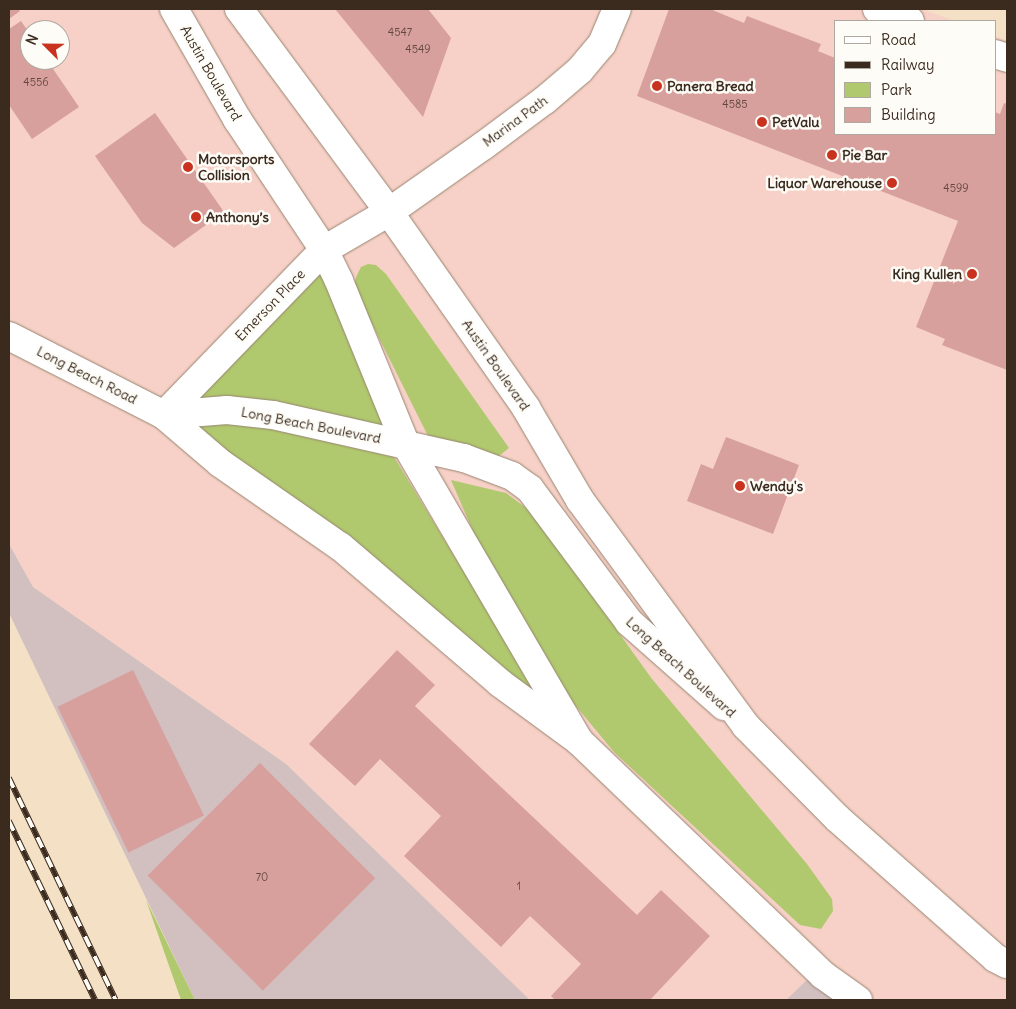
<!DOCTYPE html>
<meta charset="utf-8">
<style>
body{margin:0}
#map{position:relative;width:1016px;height:1009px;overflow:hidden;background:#f4e0c5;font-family:Delius,sans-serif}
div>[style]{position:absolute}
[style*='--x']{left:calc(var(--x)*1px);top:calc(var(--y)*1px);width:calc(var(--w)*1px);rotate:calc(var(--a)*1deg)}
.built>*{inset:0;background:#f7d1c7}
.industrial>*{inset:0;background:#d2bfc0}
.green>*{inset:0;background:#b0c96e}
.building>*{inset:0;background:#d7a09d;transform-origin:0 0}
.roads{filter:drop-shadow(0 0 1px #988572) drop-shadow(0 0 1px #988572)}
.street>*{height:28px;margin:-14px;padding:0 14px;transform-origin:14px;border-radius:14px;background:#fff}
.secondary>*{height:28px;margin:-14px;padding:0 14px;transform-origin:14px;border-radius:14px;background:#fff}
.primary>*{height:28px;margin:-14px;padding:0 14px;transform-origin:14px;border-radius:14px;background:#fff}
.rail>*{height:5.5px;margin-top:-2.75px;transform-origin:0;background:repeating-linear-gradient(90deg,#fdfcf7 0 11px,#3b2a1e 0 22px);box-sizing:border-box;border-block:1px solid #3b2a1e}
.dots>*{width:14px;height:14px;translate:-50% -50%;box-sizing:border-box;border:2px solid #fdfcf7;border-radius:50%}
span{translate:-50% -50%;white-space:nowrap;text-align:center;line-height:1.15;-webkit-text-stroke:5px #fdfcf7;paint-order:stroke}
.number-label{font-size:11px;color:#62483e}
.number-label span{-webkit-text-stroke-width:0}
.street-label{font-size:14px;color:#3b2a1e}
.poi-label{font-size:14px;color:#3b2a1e;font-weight:700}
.left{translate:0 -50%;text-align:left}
.right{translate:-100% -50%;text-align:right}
.frame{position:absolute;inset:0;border:10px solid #3b2a1e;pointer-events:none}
.legend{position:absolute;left:834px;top:20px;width:162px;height:115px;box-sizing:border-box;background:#fdfcf7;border:1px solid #afa8a0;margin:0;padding:6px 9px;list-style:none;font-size:15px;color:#3b2a1e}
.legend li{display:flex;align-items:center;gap:10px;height:25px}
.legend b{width:25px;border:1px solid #afa8a0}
.north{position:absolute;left:20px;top:20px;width:50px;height:50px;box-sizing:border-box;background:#fdfcf7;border:1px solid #afa8a0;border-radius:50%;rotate:293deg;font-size:14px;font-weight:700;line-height:20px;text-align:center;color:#3b2a1e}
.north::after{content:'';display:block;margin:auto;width:18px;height:22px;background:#c8321e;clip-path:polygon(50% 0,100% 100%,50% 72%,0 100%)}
</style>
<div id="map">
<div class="built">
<i style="clip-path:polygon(evenodd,9px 9px,922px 9px,955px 21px,835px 21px,835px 134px,995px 134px,995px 36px,1007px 41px,1007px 1000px,847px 1000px,811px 976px,786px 1000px,530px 1000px,286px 764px,33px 587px,9px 544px,9px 9px,30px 30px,60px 30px,60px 60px,30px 60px,30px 30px)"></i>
</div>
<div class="industrial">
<i style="clip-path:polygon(9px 544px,33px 587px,286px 764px,530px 1000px,195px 1000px,9px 613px)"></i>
<i style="clip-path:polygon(811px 976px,847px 1000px,786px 1000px)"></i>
</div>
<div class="green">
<i style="clip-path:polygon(323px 264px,393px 435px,184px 405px)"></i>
<i style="clip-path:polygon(368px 264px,376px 265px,386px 274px,509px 448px,495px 459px,430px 440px,356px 292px,354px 283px,357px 275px,361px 267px)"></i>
<i style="clip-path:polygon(226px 419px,394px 457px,549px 712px,183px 422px)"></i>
<i style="clip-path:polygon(451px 480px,506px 493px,526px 508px,547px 533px,652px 679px,807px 864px,832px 899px,833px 911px,821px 929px,800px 925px,614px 752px,556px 682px,497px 587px)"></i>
<i style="clip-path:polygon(146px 900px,195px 1000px,181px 1000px)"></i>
</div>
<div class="building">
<i style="clip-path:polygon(9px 9px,18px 9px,20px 11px,9px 19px)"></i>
<i style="clip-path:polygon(335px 9px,428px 9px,451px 38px,423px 117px)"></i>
<i style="clip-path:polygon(669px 9px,710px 9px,744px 23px,747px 16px,821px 44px,818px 51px,835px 58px,835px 134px,995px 134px,995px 112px,1000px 114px,1004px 103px,1007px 104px,1007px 370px,942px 345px,945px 339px,916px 327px,958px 221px,637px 96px)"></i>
<i style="clip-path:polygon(21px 21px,30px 34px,30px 60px,47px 60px,79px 107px,32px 139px,9px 105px,9px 29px)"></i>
<i style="clip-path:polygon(155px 113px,224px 212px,174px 248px,142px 223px,95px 156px)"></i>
<i style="clip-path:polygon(726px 437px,799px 465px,773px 534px,687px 501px,701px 464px,713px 469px)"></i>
<i style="clip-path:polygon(397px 650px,435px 685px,415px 706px,637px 915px,661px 890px,710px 936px,650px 1000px,555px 1000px,551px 996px,581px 964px,530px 916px,501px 947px,404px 856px,441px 816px,380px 759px,355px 786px,309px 744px)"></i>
<i style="left:133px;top:670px;width:162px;height:84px;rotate:64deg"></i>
<i style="left:260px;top:763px;width:163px;height:159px;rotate:45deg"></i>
</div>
<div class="roads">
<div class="street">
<i style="--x:877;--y:9;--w:35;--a:20"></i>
<i style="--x:995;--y:54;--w:13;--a:18"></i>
<i style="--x:164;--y:415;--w:230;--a:-45.9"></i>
<i style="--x:324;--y:250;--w:75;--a:-30.3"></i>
<i style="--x:389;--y:212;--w:115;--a:-35.1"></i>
<i style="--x:483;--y:146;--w:77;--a:-36.6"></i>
<i style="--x:545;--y:100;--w:46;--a:-40.6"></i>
<i style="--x:580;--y:70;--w:34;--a:-50"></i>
<i style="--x:602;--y:44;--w:38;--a:-67"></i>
</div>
<div class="secondary">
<i style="--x:9;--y:336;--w:174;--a:27"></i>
<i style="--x:164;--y:415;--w:74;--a:40.6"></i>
<i style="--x:220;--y:463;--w:147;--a:34.8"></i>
<i style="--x:341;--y:547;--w:209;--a:40.5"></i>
<i style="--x:500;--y:683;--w:98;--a:36.3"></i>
<i style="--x:164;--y:415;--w:63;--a:-4.5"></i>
<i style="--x:227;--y:410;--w:46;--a:6.2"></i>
<i style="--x:273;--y:415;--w:196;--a:12.7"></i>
<i style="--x:464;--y:458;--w:51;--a:20.6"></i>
<i style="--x:512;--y:476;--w:22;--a:36"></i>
<i style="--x:530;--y:489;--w:166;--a:53.3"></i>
<i style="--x:629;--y:622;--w:127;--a:41.5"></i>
</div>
<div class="primary">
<i style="--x:174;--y:9;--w:127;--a:60.2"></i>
<i style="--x:237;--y:119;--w:157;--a:56.4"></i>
<i style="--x:324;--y:250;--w:34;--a:64"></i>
<i style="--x:339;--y:281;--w:175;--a:67.8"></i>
<i style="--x:405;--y:443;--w:345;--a:59.7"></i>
<i style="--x:579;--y:741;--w:338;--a:43.8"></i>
<i style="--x:823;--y:975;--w:43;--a:35.5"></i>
<i style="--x:239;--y:9;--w:252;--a:53.5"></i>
<i style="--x:389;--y:212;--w:239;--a:55"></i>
<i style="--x:526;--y:408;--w:107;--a:59.6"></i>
<i style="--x:580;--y:500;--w:280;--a:53.7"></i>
<i style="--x:746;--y:726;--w:129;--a:45.3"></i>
<i style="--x:837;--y:818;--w:211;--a:41.5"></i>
<i style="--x:995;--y:958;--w:13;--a:27"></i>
</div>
</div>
<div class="rail">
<i style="--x:9;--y:778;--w:246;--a:64.3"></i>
<i style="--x:9;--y:821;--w:199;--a:64.3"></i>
</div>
<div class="dots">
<i style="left:657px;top:86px;background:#c8321e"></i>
<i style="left:762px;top:122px;background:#c8321e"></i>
<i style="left:832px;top:155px;background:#c8321e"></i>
<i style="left:188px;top:167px;background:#c8321e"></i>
<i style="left:892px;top:183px;background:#c8321e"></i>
<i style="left:196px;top:217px;background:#c8321e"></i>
<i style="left:972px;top:274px;background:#c8321e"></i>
<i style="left:740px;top:486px;background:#c8321e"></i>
</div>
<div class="number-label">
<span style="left:400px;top:32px">4547</span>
<span style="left:418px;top:49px">4549</span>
<span style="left:36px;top:82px">4556</span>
<span style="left:735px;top:104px">4585</span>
<span style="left:956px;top:188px">4599</span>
<span style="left:262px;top:877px">70</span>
<span style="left:519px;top:886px">1</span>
</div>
<div class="street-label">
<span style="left:211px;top:73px;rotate:60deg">Austin Boulevard</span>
<span style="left:515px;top:121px;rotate:-36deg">Marina Path</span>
<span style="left:270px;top:305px;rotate:-46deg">Emerson Place</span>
<span style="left:496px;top:365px;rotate:55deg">Austin Boulevard</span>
<span style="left:87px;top:375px;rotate:27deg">Long Beach Road</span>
<span style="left:311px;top:425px;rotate:11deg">Long Beach Boulevard</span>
<span style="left:681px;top:667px;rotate:42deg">Long Beach Boulevard</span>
</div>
<div class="poi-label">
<span class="left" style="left:667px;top:86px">Panera Bread</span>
<span class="left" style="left:772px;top:122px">PetValu</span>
<span class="left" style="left:842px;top:155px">Pie Bar</span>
<span class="left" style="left:198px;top:167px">Motorsports<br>Collision</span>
<span class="right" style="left:882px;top:183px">Liquor Warehouse</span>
<span class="left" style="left:206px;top:217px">Anthony’s</span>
<span class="right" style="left:962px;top:274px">King Kullen</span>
<span class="left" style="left:750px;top:486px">Wendy's</span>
</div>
<div class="frame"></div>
<ul class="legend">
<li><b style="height:6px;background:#fff"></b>Road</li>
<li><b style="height:6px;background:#3b2a1e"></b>Railway</li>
<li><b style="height:14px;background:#b0c96e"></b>Park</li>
<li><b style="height:14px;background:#d7a09d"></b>Building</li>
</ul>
<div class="north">N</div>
</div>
